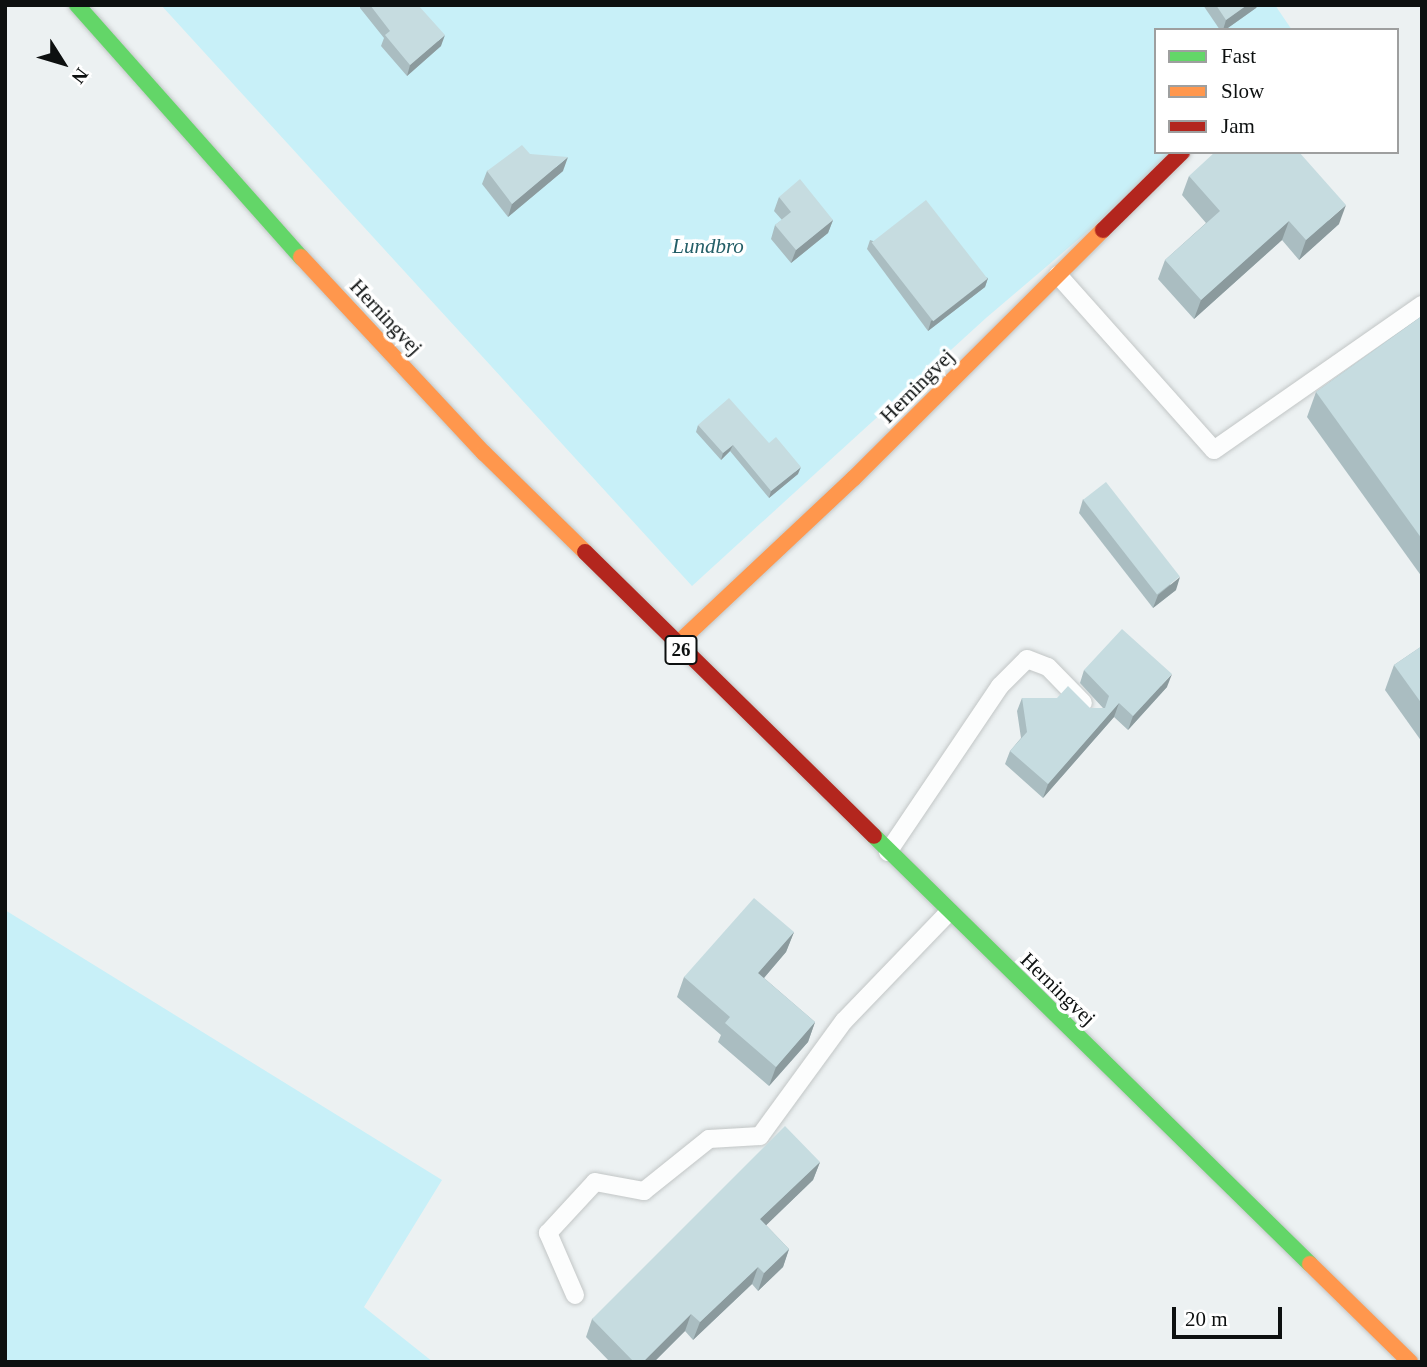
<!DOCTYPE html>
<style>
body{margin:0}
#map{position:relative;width:1427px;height:1367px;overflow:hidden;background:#ecf1f2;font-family:"Times New Roman",serif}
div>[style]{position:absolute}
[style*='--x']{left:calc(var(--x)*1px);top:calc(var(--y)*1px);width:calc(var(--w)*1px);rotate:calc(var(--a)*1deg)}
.green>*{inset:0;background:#c8f0f8}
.roads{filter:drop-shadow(0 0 2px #c2c6c6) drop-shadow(0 0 2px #c2c6c6)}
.lane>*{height:18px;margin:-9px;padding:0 9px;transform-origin:9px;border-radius:9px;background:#fcfdfd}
.fast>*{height:16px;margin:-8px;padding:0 8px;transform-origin:8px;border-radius:8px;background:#63d668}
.slow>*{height:16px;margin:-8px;padding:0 8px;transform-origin:8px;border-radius:8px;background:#ff974d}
.jam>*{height:16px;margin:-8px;padding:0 8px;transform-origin:8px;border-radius:8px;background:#b3261e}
.wall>*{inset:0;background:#aabdc1}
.shaded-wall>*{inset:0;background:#8b9a9d}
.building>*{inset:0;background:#c6dce0;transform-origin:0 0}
span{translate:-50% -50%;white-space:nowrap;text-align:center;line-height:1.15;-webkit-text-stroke:7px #fff;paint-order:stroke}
.shield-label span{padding:2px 5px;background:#fff;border:2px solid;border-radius:5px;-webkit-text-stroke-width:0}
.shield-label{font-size:19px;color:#0d1010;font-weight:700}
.park-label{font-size:21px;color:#235e67;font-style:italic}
.street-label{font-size:21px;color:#0d1010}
.frame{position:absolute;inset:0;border:7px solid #0d1010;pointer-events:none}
.legend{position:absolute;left:1154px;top:28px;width:245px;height:126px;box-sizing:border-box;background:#fff;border:2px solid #9e9f9f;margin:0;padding:9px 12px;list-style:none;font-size:21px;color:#0d1010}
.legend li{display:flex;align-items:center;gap:14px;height:35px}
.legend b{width:35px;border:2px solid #9e9f9f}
.north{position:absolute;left:28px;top:28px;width:70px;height:70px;-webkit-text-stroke:5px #fff;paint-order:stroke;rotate:127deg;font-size:19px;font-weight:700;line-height:28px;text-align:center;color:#0d1010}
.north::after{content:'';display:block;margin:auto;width:24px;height:32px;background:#0d1010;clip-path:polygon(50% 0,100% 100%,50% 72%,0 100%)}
.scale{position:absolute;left:1172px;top:1307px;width:110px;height:32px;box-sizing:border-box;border:4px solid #0d1010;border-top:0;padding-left:9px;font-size:21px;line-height:24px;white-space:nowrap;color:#0d1010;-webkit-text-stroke:5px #fff;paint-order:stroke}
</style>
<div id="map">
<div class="green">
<i style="clip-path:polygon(161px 5px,1275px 5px,1292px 30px,1156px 30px,1156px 152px,1181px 152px,986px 318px,692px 586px)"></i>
<i style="clip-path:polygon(5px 910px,442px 1180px,364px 1307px,433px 1362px,5px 1362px)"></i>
</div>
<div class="roads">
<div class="lane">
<i style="--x:1058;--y:275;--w:234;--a:48.3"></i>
<i style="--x:1214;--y:450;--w:254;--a:-34.9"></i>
<i style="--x:888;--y:852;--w:200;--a:-56"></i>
<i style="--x:1000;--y:686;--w:38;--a:-45"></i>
<i style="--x:1027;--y:659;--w:22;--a:21"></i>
<i style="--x:1048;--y:667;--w:50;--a:45.8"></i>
<i style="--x:575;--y:1295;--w:68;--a:-113.5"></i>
<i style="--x:548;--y:1233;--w:69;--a:-47.3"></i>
<i style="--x:595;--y:1182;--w:50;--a:10.4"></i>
<i style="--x:644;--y:1191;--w:83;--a:-38.7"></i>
<i style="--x:709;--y:1139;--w:51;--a:-3.4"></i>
<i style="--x:760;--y:1136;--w:142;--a:-53.9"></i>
<i style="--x:844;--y:1021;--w:151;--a:-46.1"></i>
</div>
<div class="fast">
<i style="--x:77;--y:5;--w:337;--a:48.4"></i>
<i style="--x:874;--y:836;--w:611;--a:44.47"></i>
</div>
<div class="slow">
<i style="--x:301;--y:257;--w:268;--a:47"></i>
<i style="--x:484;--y:453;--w:141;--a:44.4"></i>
<i style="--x:676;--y:645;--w:244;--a:-43.2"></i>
<i style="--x:854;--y:478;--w:351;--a:-44.9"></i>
<i style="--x:1310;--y:1264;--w:140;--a:44.4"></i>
</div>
<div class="jam">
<i style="--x:1103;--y:230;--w:111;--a:-44.6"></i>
<i style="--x:585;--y:552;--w:405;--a:44.5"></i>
</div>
</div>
<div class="wall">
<i style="clip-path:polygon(360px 5px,418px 5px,441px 46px,407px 76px,381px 46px,384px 38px,360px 8px)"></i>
<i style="clip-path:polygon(1203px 5px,1258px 5px,1256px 8px,1225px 30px,1220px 30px)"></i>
<i style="clip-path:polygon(530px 154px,563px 171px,508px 217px,482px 184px,487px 171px)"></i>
<i style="clip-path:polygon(1189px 176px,1339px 224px,1299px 260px,1282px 240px,1194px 319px,1158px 279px,1165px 260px,1206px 223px,1182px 195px)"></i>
<i style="clip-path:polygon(779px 197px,833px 220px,828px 233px,791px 263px,771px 239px,775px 225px,782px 220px,774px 211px)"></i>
<i style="clip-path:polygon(870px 240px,988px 278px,985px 287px,928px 331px,867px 249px)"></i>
<i style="clip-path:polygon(1422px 316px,1422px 577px,1307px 417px,1316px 392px)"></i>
<i style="clip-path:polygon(698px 425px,798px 474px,769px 498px,730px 451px,721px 460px,696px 432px)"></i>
<i style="clip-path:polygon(1083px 499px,1176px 590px,1153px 608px,1079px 513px)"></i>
<i style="clip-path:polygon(1422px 646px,1422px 742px,1385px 690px,1394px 665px)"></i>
<i style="clip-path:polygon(1084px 670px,1167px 687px,1128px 730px,1114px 717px,1043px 798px,1005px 764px,1010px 751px,1021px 738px,1017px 711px,1022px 698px,1090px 708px,1103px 708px,1080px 683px)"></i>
<i style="clip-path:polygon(794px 932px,786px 952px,764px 978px,815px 1022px,808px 1042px,769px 1086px,718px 1042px,721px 1035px,677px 997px,684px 977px)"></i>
<i style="clip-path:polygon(820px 1162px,813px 1180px,766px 1225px,789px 1249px,783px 1267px,758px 1291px,752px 1284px,693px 1340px,685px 1331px,654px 1362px,610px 1362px,586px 1337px,592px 1319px)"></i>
</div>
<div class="shaded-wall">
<i style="clip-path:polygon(1247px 5px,1258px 5px,1256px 8px,1225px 30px,1223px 30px,1226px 20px)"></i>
<i style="clip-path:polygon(445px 35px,441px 46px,407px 76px,410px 65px)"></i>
<i style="clip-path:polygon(568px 157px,563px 171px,508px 217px,512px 204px)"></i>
<i style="clip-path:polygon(1346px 205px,1339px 224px,1299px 260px,1306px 240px)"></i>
<i style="clip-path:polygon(833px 220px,828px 233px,791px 263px,796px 250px)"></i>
<i style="clip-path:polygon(1289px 221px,1282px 240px,1194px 319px,1201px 300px)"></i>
<i style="clip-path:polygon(988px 278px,985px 287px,928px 331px,931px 321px)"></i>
<i style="clip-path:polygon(733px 445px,730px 451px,721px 460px,723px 453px)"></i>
<i style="clip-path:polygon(801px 467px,798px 474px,769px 498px,771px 491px)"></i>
<i style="clip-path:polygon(1180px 577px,1176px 590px,1153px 608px,1158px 595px)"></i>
<i style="clip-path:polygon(1172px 674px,1167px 687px,1128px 730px,1133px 716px)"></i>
<i style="clip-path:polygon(1119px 703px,1114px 717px,1043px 798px,1048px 784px)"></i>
<i style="clip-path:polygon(794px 932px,786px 952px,751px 993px,758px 973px)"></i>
<i style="clip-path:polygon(815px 1022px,808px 1042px,769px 1086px,776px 1067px)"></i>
<i style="clip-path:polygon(820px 1162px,813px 1180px,754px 1237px,760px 1219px)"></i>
<i style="clip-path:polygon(789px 1249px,783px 1267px,758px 1291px,764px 1273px)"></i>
<i style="clip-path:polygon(758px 1267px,752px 1284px,693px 1340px,700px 1322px)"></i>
<i style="clip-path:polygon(691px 1314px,685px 1331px,654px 1362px,643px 1362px)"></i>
</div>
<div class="building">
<i style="clip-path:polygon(370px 5px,418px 5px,445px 35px,410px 65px,385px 35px,390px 31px)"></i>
<i style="clip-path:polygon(1216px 5px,1247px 5px,1226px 20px)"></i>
<i style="clip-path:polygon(522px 145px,530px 154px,568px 157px,512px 204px,487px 171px)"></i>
<i style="clip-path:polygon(1215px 152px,1299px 152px,1346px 205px,1306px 240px,1289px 221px,1201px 300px,1165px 260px,1220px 211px,1189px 176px)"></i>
<i style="clip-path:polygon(800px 179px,833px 220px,796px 250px,775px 225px,791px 212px,779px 197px)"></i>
<i style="left:926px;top:200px;width:100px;height:69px;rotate:52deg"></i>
<i style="clip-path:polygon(1422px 316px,1422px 539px,1316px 392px)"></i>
<i style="clip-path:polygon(729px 398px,769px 443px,776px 437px,801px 467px,771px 491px,733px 445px,723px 453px,698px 425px)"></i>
<i style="left:1106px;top:482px;width:120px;height:29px;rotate:52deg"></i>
<i style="clip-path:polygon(1122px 629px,1172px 674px,1133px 716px,1119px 703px,1048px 784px,1010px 751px,1027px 732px,1022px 698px,1057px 698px,1068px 686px,1090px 708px,1105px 708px,1109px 696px,1084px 670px)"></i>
<i style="clip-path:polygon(1422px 646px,1422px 704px,1394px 665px)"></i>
<i style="clip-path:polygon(754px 898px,794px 932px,758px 973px,815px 1022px,776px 1067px,725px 1023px,730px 1017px,684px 977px)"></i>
<i style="clip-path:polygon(785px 1126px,820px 1162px,760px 1219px,789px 1249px,764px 1273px,758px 1267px,700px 1322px,691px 1314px,643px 1362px,634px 1362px,592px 1319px)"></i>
</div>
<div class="shield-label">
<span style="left:681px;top:650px">26</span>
</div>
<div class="park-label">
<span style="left:708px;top:246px">Lundbro</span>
</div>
<div class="street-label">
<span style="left:386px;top:317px;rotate:47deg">Herningvej</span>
<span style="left:917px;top:386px;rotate:-45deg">Herningvej</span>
<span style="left:1058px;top:989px;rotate:44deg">Herningvej</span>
</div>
<div class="frame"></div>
<ul class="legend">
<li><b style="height:9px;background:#63d668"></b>Fast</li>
<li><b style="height:9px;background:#ff974d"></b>Slow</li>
<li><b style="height:9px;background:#b3261e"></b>Jam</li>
</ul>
<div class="north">N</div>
<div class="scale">20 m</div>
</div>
